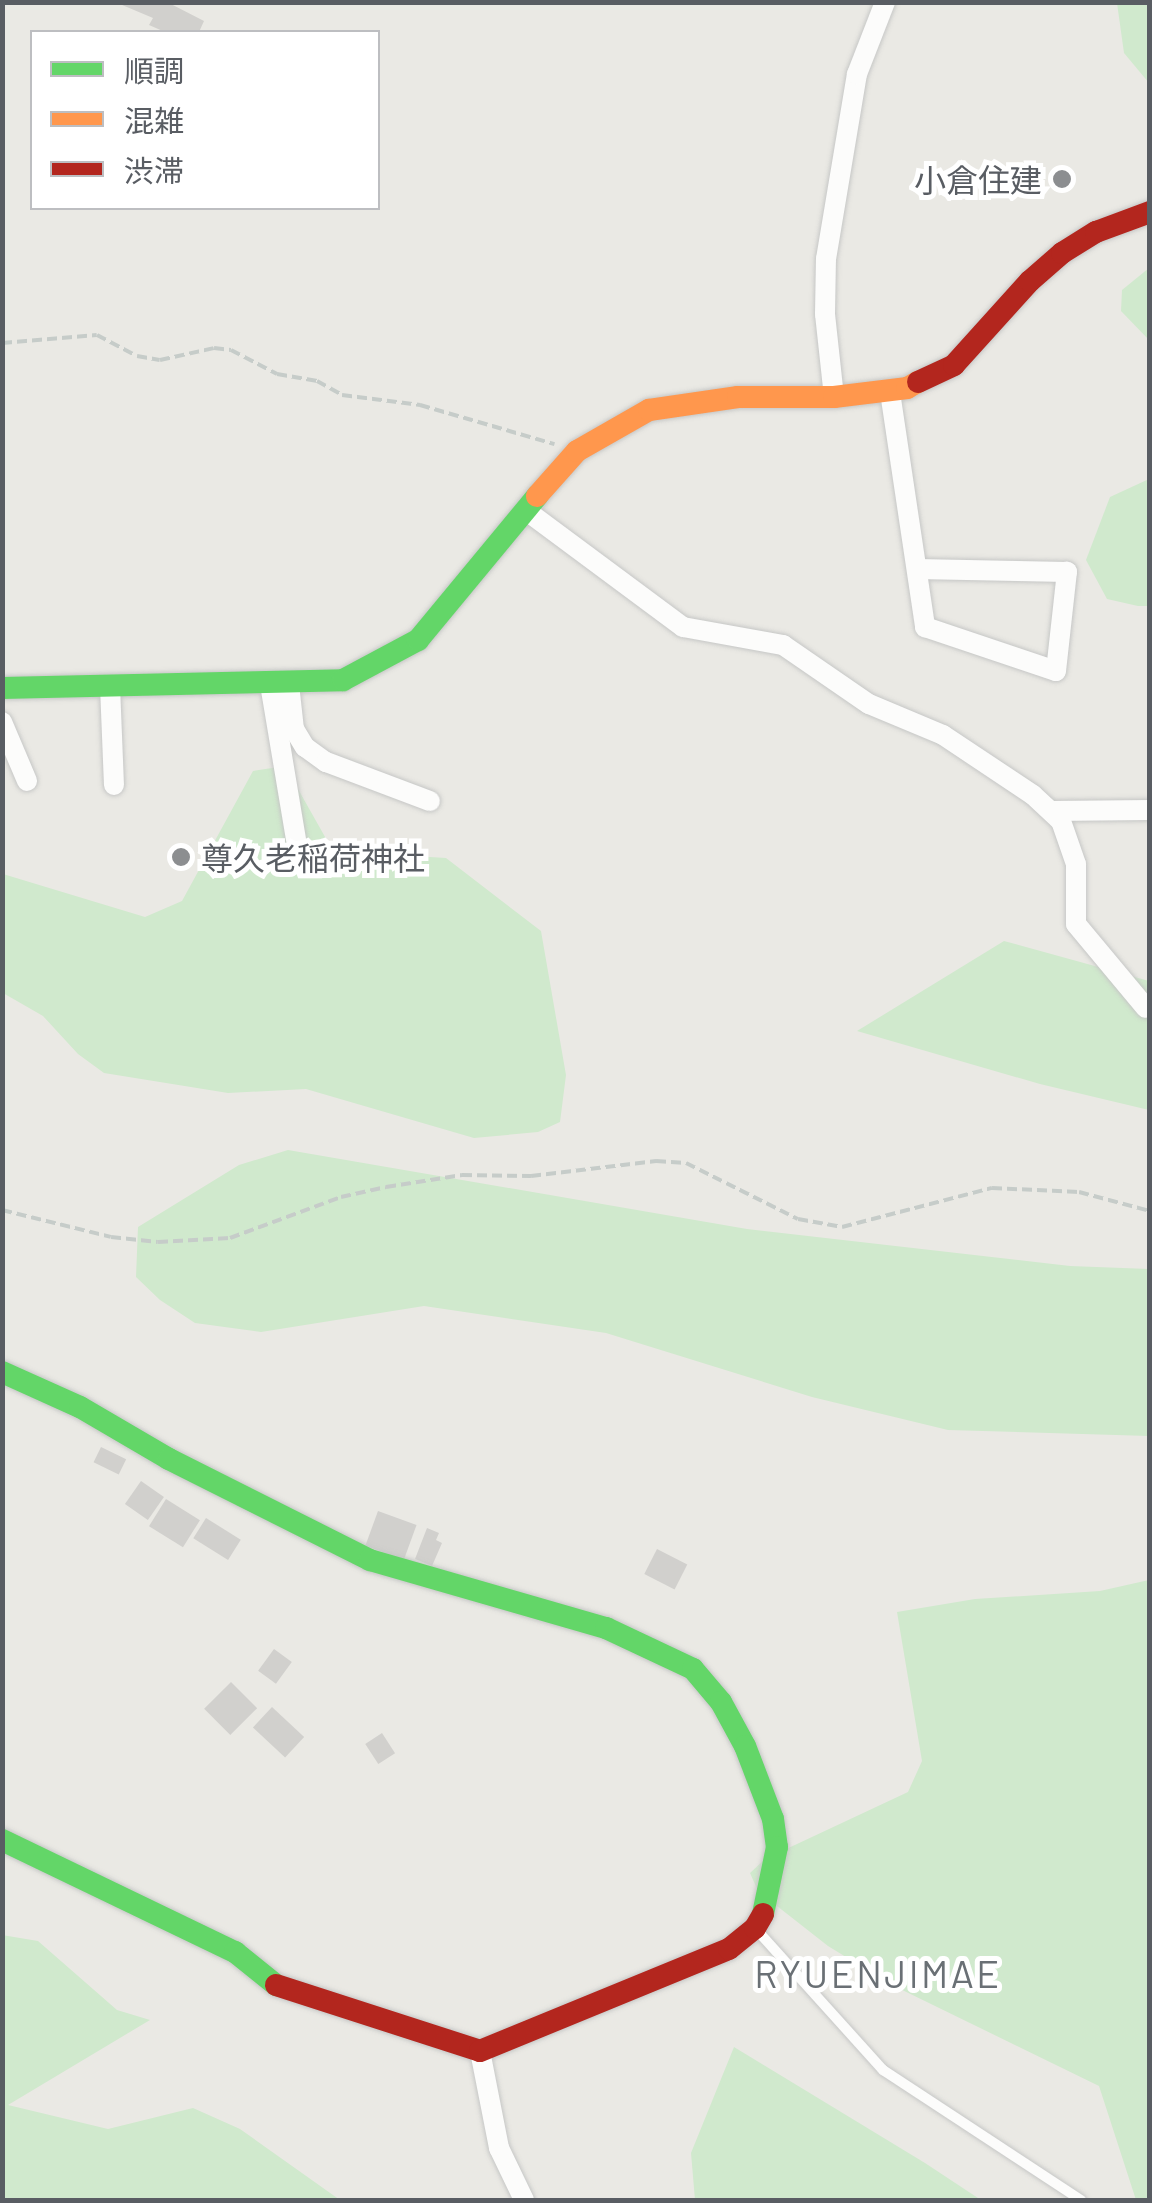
<!DOCTYPE html>
<meta charset="utf-8">
<style>
body{margin:0}
#map{position:relative;width:1152px;height:2203px;overflow:hidden;background:#eae9e4;font-family:Barlow,"Noto Sans JP",sans-serif}
div>[style]{position:absolute}
[style*='--x']{left:calc(var(--x)*1px);top:calc(var(--y)*1px);width:calc(var(--w)*1px);rotate:calc(var(--a)*1deg)}
.green>*{inset:0;background:#d0e9cd}
.building>*{inset:0;background:#d1d0cd;transform-origin:0 0}
.path>*{height:4px;margin-top:-2px;transform-origin:0;background:repeating-linear-gradient(90deg,#c6ccc9 0 10px,transparent 0 15px)}
.roads{filter:drop-shadow(0 0 2px #c6c7c6) drop-shadow(0 0 2px #c6c7c6)}
.lane>*{height:10px;margin:-5px;padding:0 5px;transform-origin:5px;border-radius:5px;background:#fcfcfb}
.street>*{height:20px;margin:-10px;padding:0 10px;transform-origin:10px;border-radius:10px;background:#fcfcfb}
.fast>*{height:22px;margin:-11px;padding:0 11px;transform-origin:11px;border-radius:11px;background:#63d668}
.slow>*{height:22px;margin:-11px;padding:0 11px;transform-origin:11px;border-radius:11px;background:#ff974d}
.jam>*{height:22px;margin:-11px;padding:0 11px;transform-origin:11px;border-radius:11px;background:#b3261e}
.dots>*{width:28px;height:28px;translate:-50% -50%;box-sizing:border-box;border:5px solid #fff;border-radius:50%}
span{translate:-50% -50%;white-space:nowrap;text-align:center;line-height:1.15;-webkit-text-stroke:10px #fff;paint-order:stroke}
.poi-label{font-size:32px;color:#595d63}
.right{translate:-100% -50%;text-align:right}
.left{translate:0 -50%;text-align:left}
.quarter-label{font-size:38px;color:#6a7075;letter-spacing:2.5px}
.frame{position:absolute;inset:0;border:5px solid #595d63;pointer-events:none}
.legend{position:absolute;left:30px;top:30px;width:350px;height:180px;box-sizing:border-box;background:#fff;border:2px solid #bdbec1;margin:0;padding:12px 18px;list-style:none;font-size:30px;color:#595d63}
.legend li{display:flex;align-items:center;gap:20px;height:50px}
.legend b{width:50px;border:2px solid #bdbec1}
</style>
<div id="map">
<div class="green">
<i style="clip-path:polygon(1117px 3px,1149px 3px,1149px 83px,1124px 53px)"></i>
<i style="clip-path:polygon(1149px 268px,1150px 268px,1149px 340px,1121px 311px,1122px 290px)"></i>
<i style="clip-path:polygon(1149px 479px,1149px 606px,1138px 606px,1107px 599px,1086px 560px,1110px 497px)"></i>
<i style="clip-path:polygon(285px 766px,333px 851px,446px 858px,541px 931px,566px 1075px,560px 1122px,538px 1132px,474px 1138px,306px 1089px,228px 1093px,104px 1073px,78px 1054px,43px 1016px,3px 993px,3px 874px,145px 917px,182px 901px,253px 771px)"></i>
<i style="clip-path:polygon(1004px 941px,1149px 981px,1149px 1110px,1040px 1084px,857px 1031px)"></i>
<i style="clip-path:polygon(288px 1150px,747px 1229px,1070px 1266px,1149px 1269px,1149px 1436px,948px 1430px,812px 1397px,606px 1333px,424px 1306px,261px 1332px,195px 1323px,160px 1300px,136px 1277px,138px 1227px,239px 1165px)"></i>
<i style="clip-path:polygon(1149px 1580px,1149px 2200px,1136px 2200px,1099px 2086px,890px 1984px,828px 1946px,758px 1891px,750px 1873px,765px 1859px,908px 1792px,922px 1761px,897px 1612px,975px 1599px,1100px 1591px)"></i>
<i style="clip-path:polygon(2px 1935px,38px 1941px,117px 2010px,150px 2020px,8px 2105px,108px 2129px,193px 2108px,240px 2129px,340px 2200px,3px 2200px)"></i>
<i style="clip-path:polygon(734px 2047px,925px 2163px,981px 2200px,695px 2200px,691px 2153px)"></i>
</div>
<div class="building">
<i style="clip-path:polygon(115px 2px,167px 2px,204px 21px,199px 32px,165px 32px,149px 25px,153px 18px)"></i>
<i style="left:101px;top:1447px;width:28px;height:17px;rotate:26deg"></i>
<i style="left:141px;top:1481px;width:28px;height:28px;rotate:35deg"></i>
<i style="left:166px;top:1499px;width:40px;height:32px;rotate:32deg"></i>
<i style="left:378px;top:1511px;width:41px;height:37px;rotate:20deg"></i>
<i style="left:206px;top:1518px;width:41px;height:24px;rotate:32deg"></i>
<i style="clip-path:polygon(427px 1528px,439px 1533px,436px 1540px,442px 1543px,432px 1566px,415px 1559px)"></i>
<i style="left:657px;top:1549px;width:34px;height:28px;rotate:27deg"></i>
<i style="left:274px;top:1649px;width:22px;height:27px;rotate:36deg"></i>
<i style="left:231px;top:1682px;width:37px;height:38px;rotate:45deg"></i>
<i style="left:272px;top:1707px;width:44px;height:28px;rotate:43deg"></i>
<i style="left:382px;top:1733px;width:24px;height:20px;rotate:57deg"></i>
</div>
<div class="path">
<i style="--x:2;--y:343;--w:95;--a:-4.8"></i>
<i style="--x:97;--y:335;--w:45;--a:27.7"></i>
<i style="--x:137;--y:356;--w:23;--a:10"></i>
<i style="--x:160;--y:360;--w:55;--a:-12.5"></i>
<i style="--x:214;--y:348;--w:17;--a:7"></i>
<i style="--x:231;--y:350;--w:52;--a:27.6"></i>
<i style="--x:277;--y:374;--w:41;--a:9.9"></i>
<i style="--x:317;--y:381;--w:29;--a:29"></i>
<i style="--x:342;--y:395;--w:79;--a:7.3"></i>
<i style="--x:420;--y:405;--w:140;--a:16.2"></i>
<i style="--x:2;--y:1210;--w:112;--a:13.9"></i>
<i style="--x:111;--y:1237;--w:47;--a:6.1"></i>
<i style="--x:158;--y:1242;--w:72;--a:-3.2"></i>
<i style="--x:230;--y:1238;--w:118;--a:-20.3"></i>
<i style="--x:341;--y:1197;--w:46;--a:-12.5"></i>
<i style="--x:386;--y:1187;--w:77;--a:-9"></i>
<i style="--x:462;--y:1175;--w:69;--a:0.8"></i>
<i style="--x:531;--y:1176;--w:126;--a:-6.8"></i>
<i style="--x:656;--y:1161;--w:30;--a:4"></i>
<i style="--x:686;--y:1163;--w:125;--a:26.6"></i>
<i style="--x:798;--y:1219;--w:45;--a:10.3"></i>
<i style="--x:842;--y:1227;--w:155;--a:-14.6"></i>
<i style="--x:992;--y:1188;--w:87;--a:2.6"></i>
<i style="--x:1079;--y:1192;--w:73;--a:15"></i>
</div>
<div class="roads">
<div class="lane">
<i style="--x:756;--y:1929;--w:190;--a:48"></i>
<i style="--x:883;--y:2070;--w:237;--a:33.3"></i>
</div>
<div class="street">
<i style="--x:890;--y:392;--w:238;--a:81.5"></i>
<i style="--x:925;--y:627;--w:138;--a:18.6"></i>
<i style="--x:1056;--y:671;--w:100;--a:-83.7"></i>
<i style="--x:1067;--y:572;--w:150;--a:-178.9"></i>
<i style="--x:834;--y:397;--w:83;--a:-96.2"></i>
<i style="--x:825;--y:314;--w:55;--a:-89"></i>
<i style="--x:826;--y:259;--w:188;--a:-80.5"></i>
<i style="--x:857;--y:74;--w:77;--a:-68.7"></i>
<i style="--x:528;--y:512;--w:193;--a:36.6"></i>
<i style="--x:683;--y:627;--w:102;--a:10.2"></i>
<i style="--x:783;--y:645;--w:104;--a:34.5"></i>
<i style="--x:869;--y:704;--w:80;--a:22.7"></i>
<i style="--x:943;--y:735;--w:108;--a:33.7"></i>
<i style="--x:1033;--y:795;--w:38;--a:43"></i>
<i style="--x:1061;--y:821;--w:46;--a:70.8"></i>
<i style="--x:1076;--y:864;--w:60;--a:90"></i>
<i style="--x:1076;--y:924;--w:109;--a:50.2"></i>
<i style="--x:270;--y:684;--w:170;--a:80.5"></i>
<i style="--x:289;--y:684;--w:45;--a:83.7"></i>
<i style="--x:294;--y:729;--w:21;--a:59"></i>
<i style="--x:305;--y:747;--w:26;--a:36"></i>
<i style="--x:326;--y:762;--w:111;--a:20.6"></i>
<i style="--x:110;--y:686;--w:99;--a:87.7"></i>
<i style="--x:2;--y:722;--w:64;--a:67"></i>
<i style="--x:1051;--y:811;--w:99;--a:-0.6"></i>
<i style="--x:480;--y:2051;--w:99;--a:78.9"></i>
<i style="--x:499;--y:2148;--w:58;--a:64.3"></i>
</div>
<div class="fast">
<i style="--x:2;--y:688;--w:341;--a:-1.3"></i>
<i style="--x:343;--y:680;--w:85;--a:-28.1"></i>
<i style="--x:418;--y:640;--w:187;--a:-50.4"></i>
<i style="--x:2;--y:1372;--w:85;--a:24.2"></i>
<i style="--x:80;--y:1407;--w:103;--a:30.3"></i>
<i style="--x:169;--y:1459;--w:225;--a:26.7"></i>
<i style="--x:370;--y:1560;--w:246;--a:16.1"></i>
<i style="--x:606;--y:1628;--w:96;--a:25.2"></i>
<i style="--x:693;--y:1669;--w:43;--a:49.7"></i>
<i style="--x:721;--y:1702;--w:50;--a:61.4"></i>
<i style="--x:745;--y:1746;--w:78;--a:69"></i>
<i style="--x:773;--y:1819;--w:28;--a:82"></i>
<i style="--x:777;--y:1847;--w:68;--a:101.8"></i>
<i style="--x:2;--y:1840;--w:259;--a:25.7"></i>
<i style="--x:235;--y:1952;--w:53;--a:38.8"></i>
</div>
<div class="slow">
<i style="--x:537;--y:496;--w:60;--a:-48.4"></i>
<i style="--x:577;--y:451;--w:83;--a:-29.7"></i>
<i style="--x:649;--y:410;--w:90;--a:-8.3"></i>
<i style="--x:738;--y:397;--w:96;--a:0"></i>
<i style="--x:834;--y:397;--w:74;--a:-7"></i>
<i style="--x:907;--y:388;--w:13;--a:-29"></i>
</div>
<div class="jam">
<i style="--x:918;--y:382;--w:40;--a:-25"></i>
<i style="--x:954;--y:365;--w:113;--a:-47.9"></i>
<i style="--x:1030;--y:281;--w:43;--a:-41.2"></i>
<i style="--x:1062;--y:253;--w:40;--a:-32"></i>
<i style="--x:1096;--y:232;--w:58;--a:-20.3"></i>
<i style="--x:276;--y:1985;--w:214;--a:17.9"></i>
<i style="--x:480;--y:2051;--w:269;--a:-22.3"></i>
<i style="--x:729;--y:1949;--w:33;--a:-39"></i>
<i style="--x:755;--y:1928;--w:16;--a:-60"></i>
</div>
</div>
<div class="dots">
<i style="left:1062px;top:179px;background:#8c8e90"></i>
<i style="left:181px;top:857px;background:#8c8e90"></i>
</div>
<div class="poi-label">
<span class="right" style="left:1042px;top:179px">小倉住建</span>
<span class="left" style="left:201px;top:857px">尊久老稲荷神社</span>
</div>
<div class="quarter-label">
<span style="left:878px;top:1974px">RYUENJIMAE</span>
</div>
<div class="frame"></div>
<ul class="legend">
<li><b style="height:12px;background:#63d668"></b>順調</li>
<li><b style="height:12px;background:#ff974d"></b>混雑</li>
<li><b style="height:12px;background:#b3261e"></b>渋滞</li>
</ul>
</div>
